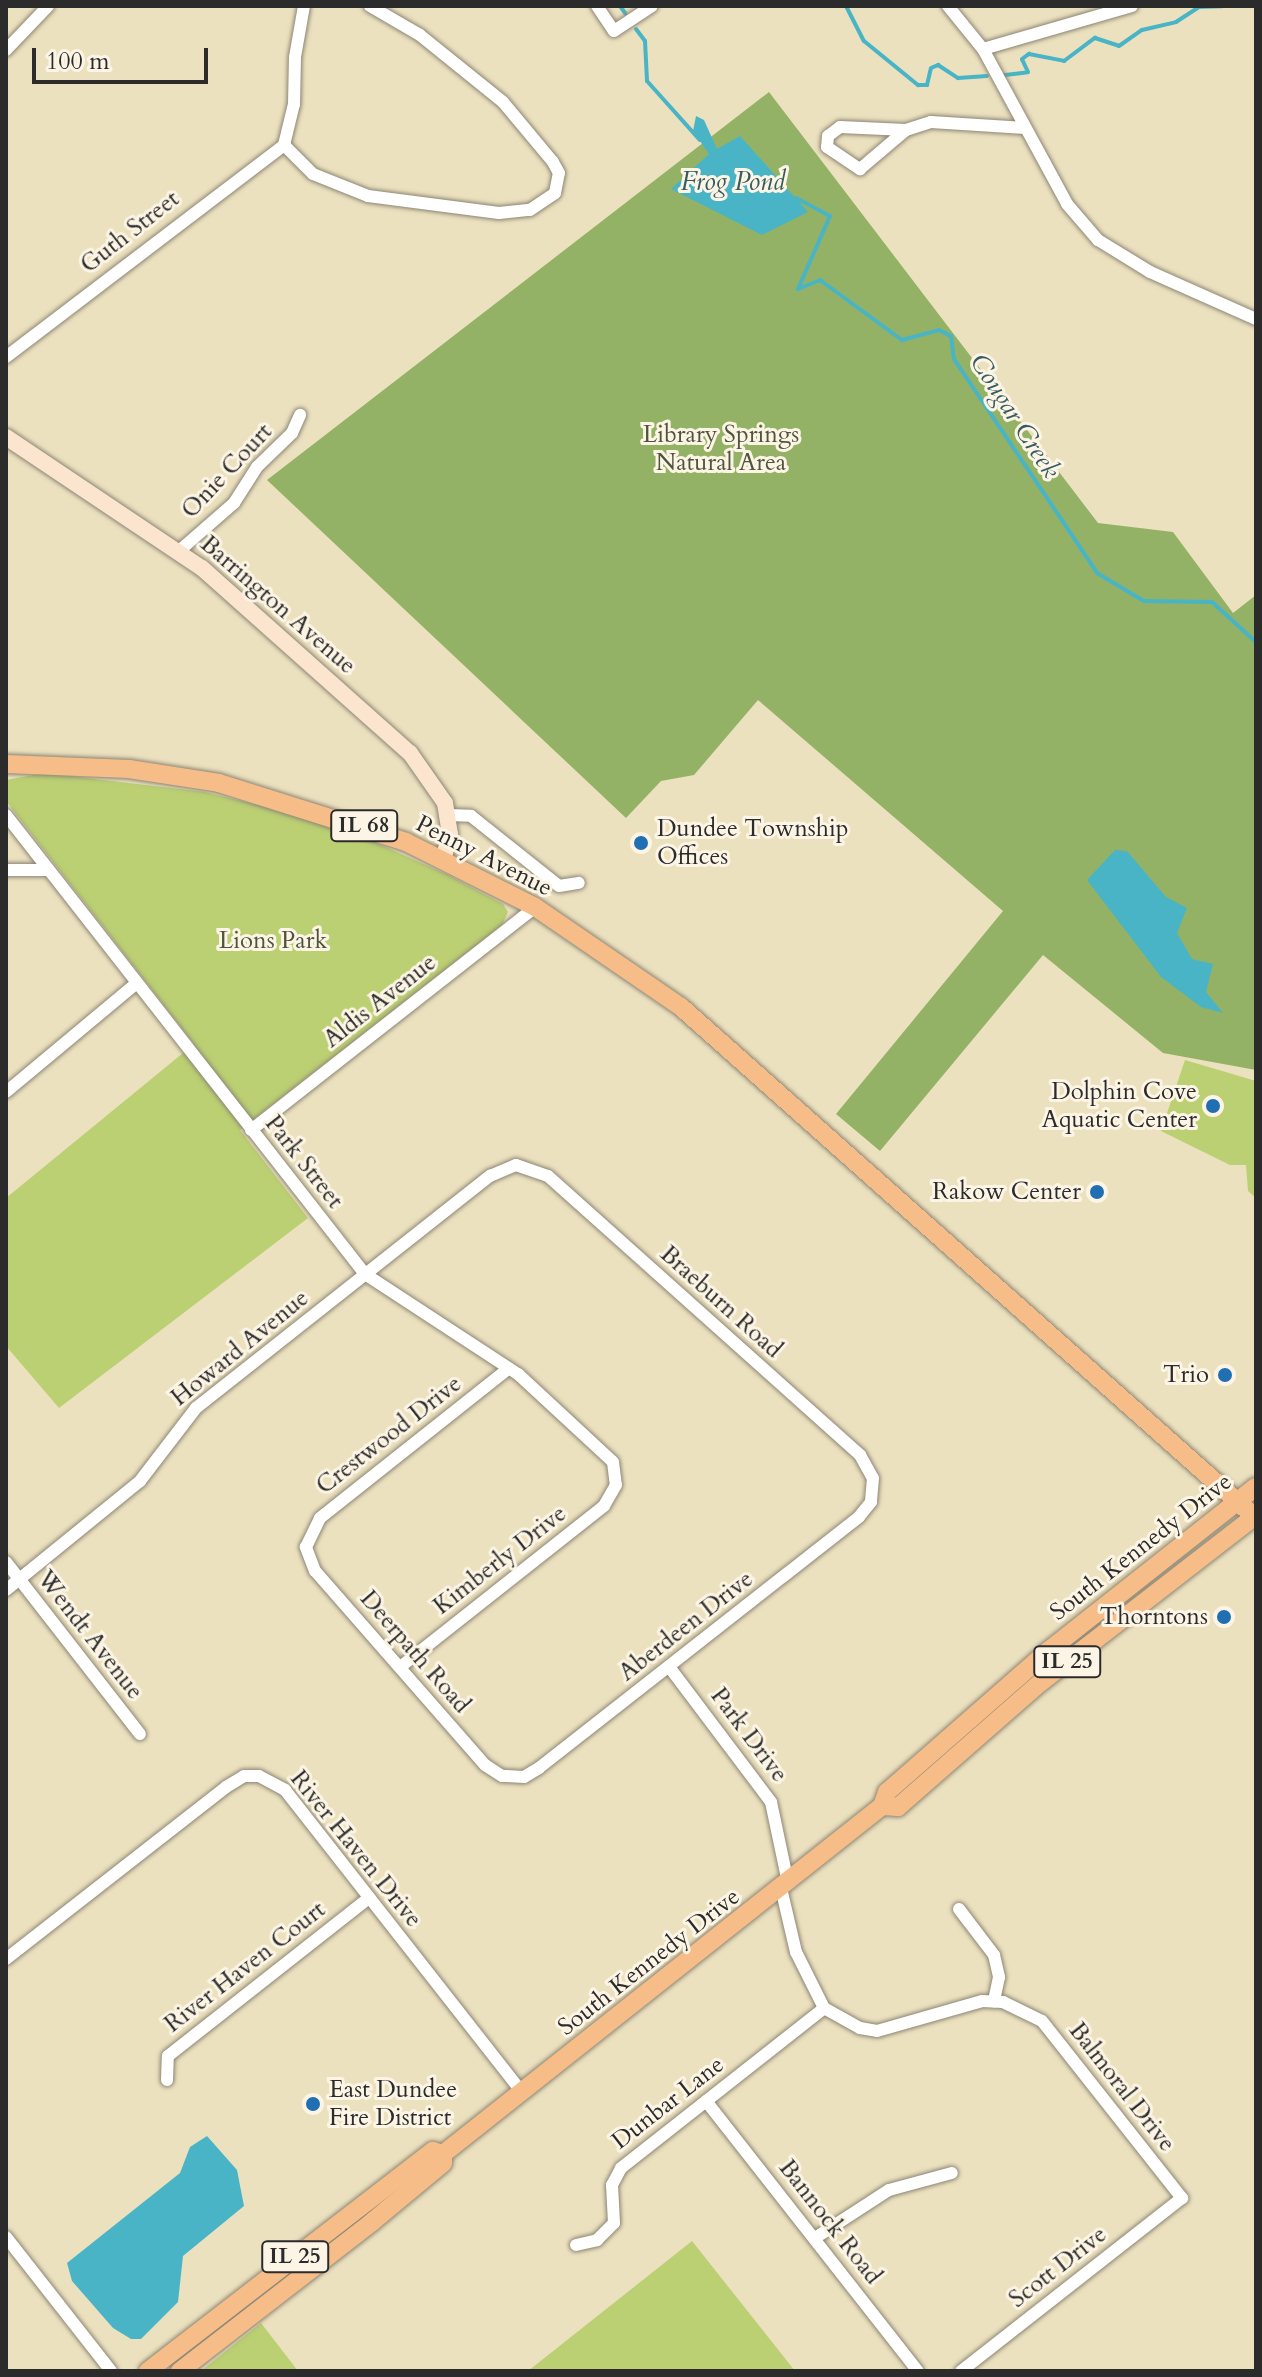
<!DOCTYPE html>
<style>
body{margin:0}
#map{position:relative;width:1262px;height:2377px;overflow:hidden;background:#ece1bf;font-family:Cardo,serif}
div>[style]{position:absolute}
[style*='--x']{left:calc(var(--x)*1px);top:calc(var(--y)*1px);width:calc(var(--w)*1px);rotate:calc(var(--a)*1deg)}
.green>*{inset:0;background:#bbcf73}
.forest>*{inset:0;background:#94b265}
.water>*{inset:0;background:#49b4c6}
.stream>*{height:4px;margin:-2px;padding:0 2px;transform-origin:2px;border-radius:2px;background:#49b4c6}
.roads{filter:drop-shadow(0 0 2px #8c8675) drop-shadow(0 0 2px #8c8675)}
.street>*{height:12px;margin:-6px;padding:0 6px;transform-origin:6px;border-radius:6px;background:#fff}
.secondary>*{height:16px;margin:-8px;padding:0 8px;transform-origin:8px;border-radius:8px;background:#fce5cf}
.primary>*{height:18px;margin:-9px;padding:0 9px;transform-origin:9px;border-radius:9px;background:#f7bd88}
.dots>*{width:22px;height:22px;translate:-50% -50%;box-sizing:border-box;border:4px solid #fcf5e5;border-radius:50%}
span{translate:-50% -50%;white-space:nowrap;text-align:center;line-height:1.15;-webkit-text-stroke:6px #fcf5e5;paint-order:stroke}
.shield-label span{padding:2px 6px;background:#fcf5e5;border:2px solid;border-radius:6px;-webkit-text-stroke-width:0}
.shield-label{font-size:22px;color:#2b2b2b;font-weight:700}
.street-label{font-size:24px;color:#2b2b2b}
.park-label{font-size:24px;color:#4f543d}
.poi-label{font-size:24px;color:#2b2b2b}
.left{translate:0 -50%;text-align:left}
.right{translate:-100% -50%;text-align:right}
.water-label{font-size:26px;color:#365b61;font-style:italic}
.frame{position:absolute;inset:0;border:8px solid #2b2b2b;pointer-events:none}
.scale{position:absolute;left:32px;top:48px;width:176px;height:36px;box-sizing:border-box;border:4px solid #2b2b2b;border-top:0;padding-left:10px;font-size:24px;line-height:28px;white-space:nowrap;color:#2b2b2b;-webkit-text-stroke:6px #fcf5e5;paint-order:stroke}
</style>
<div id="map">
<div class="green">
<i style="clip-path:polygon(44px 773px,205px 792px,275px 809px,365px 838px,446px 874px,503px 904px,508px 912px,502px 925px,240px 1130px,308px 1218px,59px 1408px,6px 1346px,6px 1198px,194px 1044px,6px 801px,6px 780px)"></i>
<i style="clip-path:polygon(1185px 1060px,1256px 1081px,1256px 1198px,1248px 1191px,1246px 1165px,1230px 1165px,1161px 1131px)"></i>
<i style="clip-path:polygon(692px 2241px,795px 2371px,528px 2371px)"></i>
<i style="clip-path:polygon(261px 2323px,298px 2371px,201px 2371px)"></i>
</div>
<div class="forest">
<i style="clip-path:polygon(769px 92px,1098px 523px,1173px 532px,1233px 613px,1256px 595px,1256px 1070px,1163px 1053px,1043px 955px,880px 1151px,836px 1114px,1003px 911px,758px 700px,694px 775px,661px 781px,626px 818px,267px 480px)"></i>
</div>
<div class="water">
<i style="clip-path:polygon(696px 116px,704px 120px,717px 149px,740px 136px,808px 212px,762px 235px,671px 189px,709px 154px,693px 131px)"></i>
<i style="clip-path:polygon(1115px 850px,1127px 851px,1166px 897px,1187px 908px,1177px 933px,1192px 959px,1213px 964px,1206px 992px,1223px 1013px,1201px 1007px,1161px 977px,1087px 880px)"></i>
<i style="clip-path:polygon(207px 2136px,237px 2170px,244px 2206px,183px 2256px,178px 2302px,141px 2339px,131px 2339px,113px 2328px,72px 2281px,67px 2263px,180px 2173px,190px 2147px)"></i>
</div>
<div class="stream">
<i style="--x:620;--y:6;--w:9;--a:54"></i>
<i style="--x:846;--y:6;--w:39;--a:63"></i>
<i style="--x:864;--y:41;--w:70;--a:39.2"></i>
<i style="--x:918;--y:85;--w:9;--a:0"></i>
<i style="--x:927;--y:85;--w:17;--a:-77"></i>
<i style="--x:931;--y:68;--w:8;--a:-23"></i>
<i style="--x:938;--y:65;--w:24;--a:33"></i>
<i style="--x:958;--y:78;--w:29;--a:-4"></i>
<i style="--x:636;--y:29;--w:15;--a:53"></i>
<i style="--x:645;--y:41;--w:40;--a:87.1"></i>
<i style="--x:647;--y:81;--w:79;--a:48.1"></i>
<i style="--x:1005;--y:75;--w:23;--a:-7"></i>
<i style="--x:1028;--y:72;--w:14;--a:-115"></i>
<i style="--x:1022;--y:59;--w:9;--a:-36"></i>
<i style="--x:1029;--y:54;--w:36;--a:11"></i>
<i style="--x:1064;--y:61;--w:39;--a:-37"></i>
<i style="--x:1095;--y:38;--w:25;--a:18"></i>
<i style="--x:1119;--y:46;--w:28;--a:-35"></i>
<i style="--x:1142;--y:30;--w:35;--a:-13"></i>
<i style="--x:1176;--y:22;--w:27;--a:-33"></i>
<i style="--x:1199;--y:7;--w:23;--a:-2"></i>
<i style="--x:796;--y:198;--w:38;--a:28"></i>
<i style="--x:830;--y:216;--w:80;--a:113.7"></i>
<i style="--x:798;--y:289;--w:24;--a:-22"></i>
<i style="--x:820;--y:280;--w:102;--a:36.2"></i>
<i style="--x:902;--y:340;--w:38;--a:-15"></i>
<i style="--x:939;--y:330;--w:13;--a:27"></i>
<i style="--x:951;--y:336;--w:23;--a:83"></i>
<i style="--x:954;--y:359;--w:257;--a:56.2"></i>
<i style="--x:1097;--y:573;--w:55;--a:30.8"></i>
<i style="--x:1144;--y:601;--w:68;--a:0.8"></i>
<i style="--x:1212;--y:602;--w:59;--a:42.3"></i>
</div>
<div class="roads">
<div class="street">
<i style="--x:597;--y:6;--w:30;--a:56"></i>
<i style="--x:614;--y:31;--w:45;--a:-33.3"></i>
<i style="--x:948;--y:6;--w:55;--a:50.9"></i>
<i style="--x:983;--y:49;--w:176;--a:61.5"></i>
<i style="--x:1067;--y:204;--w:48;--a:49.3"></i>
<i style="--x:1098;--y:240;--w:61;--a:31.6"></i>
<i style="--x:1150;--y:272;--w:116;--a:23.9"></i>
<i style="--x:983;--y:49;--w:155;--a:-16.1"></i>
<i style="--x:6;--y:50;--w:61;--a:-46.3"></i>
<i style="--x:906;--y:130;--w:66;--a:-177.4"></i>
<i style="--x:840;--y:127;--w:15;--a:143"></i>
<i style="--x:828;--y:136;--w:11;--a:95"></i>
<i style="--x:827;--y:147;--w:40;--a:34"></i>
<i style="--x:860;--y:169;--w:60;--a:-40.3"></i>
<i style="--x:906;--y:130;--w:26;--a:-18"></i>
<i style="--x:931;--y:122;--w:94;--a:3.7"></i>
<i style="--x:284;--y:145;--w:41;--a:45"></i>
<i style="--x:313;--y:174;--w:59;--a:21.8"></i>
<i style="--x:368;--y:196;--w:132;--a:7.4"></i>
<i style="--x:499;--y:213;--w:31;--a:-6"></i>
<i style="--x:530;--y:210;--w:30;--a:-34"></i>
<i style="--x:555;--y:193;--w:20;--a:-79"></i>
<i style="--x:559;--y:173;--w:13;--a:-119"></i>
<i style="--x:553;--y:162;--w:78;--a:-129.8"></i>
<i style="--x:503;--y:102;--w:107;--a:-141.1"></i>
<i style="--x:420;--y:35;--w:58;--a:-149.9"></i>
<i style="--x:284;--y:145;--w:42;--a:-76.3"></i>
<i style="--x:294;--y:104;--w:47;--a:-88.8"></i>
<i style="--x:295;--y:57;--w:52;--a:-80"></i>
<i style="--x:6;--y:357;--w:350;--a:-37.3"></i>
<i style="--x:179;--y:551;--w:73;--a:-41.1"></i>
<i style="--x:234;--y:503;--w:43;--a:-57.4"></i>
<i style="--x:257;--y:467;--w:49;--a:-44.2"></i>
<i style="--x:292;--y:433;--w:20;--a:-66"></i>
<i style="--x:6;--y:815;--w:583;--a:51.97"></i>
<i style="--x:365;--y:1274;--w:183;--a:33.2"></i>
<i style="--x:518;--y:1374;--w:129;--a:42.8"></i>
<i style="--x:613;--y:1462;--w:23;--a:83"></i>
<i style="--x:616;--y:1485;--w:24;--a:120"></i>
<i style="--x:604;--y:1506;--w:260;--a:141.7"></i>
<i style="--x:448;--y:815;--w:23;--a:2"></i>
<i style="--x:471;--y:816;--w:112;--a:38.5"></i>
<i style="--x:559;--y:886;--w:20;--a:-9"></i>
<i style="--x:6;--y:870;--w:42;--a:0"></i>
<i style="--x:6;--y:1092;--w:170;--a:-39.8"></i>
<i style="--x:251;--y:1130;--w:361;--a:-38.1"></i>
<i style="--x:6;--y:1562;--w:218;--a:52.1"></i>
<i style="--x:6;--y:1590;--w:173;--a:-39.1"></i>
<i style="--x:140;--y:1481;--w:92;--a:-52.5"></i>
<i style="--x:196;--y:1408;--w:375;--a:-38.3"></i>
<i style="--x:490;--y:1176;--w:28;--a:-23"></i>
<i style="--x:516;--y:1165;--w:34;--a:19"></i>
<i style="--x:548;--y:1176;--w:419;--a:41.8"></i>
<i style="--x:860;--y:1455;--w:26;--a:61"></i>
<i style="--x:873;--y:1478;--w:24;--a:95"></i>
<i style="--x:871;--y:1502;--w:19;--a:129"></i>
<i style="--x:859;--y:1517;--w:407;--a:141.9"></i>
<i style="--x:539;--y:1768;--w:17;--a:149"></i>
<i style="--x:524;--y:1777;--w:22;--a:-177"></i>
<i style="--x:502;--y:1776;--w:20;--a:-147"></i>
<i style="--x:485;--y:1765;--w:258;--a:-131.2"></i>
<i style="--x:315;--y:1571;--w:26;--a:-111"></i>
<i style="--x:306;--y:1547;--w:32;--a:-64"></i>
<i style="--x:320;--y:1518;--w:241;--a:-38.4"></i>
<i style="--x:670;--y:1668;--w:168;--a:53"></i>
<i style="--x:771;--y:1802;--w:83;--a:78.1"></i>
<i style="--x:781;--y:1888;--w:66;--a:76.8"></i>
<i style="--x:796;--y:1952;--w:63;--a:63.4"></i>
<i style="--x:824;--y:2008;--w:41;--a:29.1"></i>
<i style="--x:860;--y:2028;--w:17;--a:10"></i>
<i style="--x:877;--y:2031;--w:109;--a:-15.9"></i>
<i style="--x:982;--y:2001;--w:21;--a:3"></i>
<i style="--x:1003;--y:2002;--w:43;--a:26"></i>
<i style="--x:1042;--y:2021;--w:226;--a:51.7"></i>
<i style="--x:1182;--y:2198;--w:281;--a:141.9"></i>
<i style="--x:959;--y:1909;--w:58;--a:52.7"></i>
<i style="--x:994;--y:1955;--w:23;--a:77"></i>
<i style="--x:999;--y:1977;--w:25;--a:102"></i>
<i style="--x:6;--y:1959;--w:279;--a:-38"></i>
<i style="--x:226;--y:1787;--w:21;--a:-31"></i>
<i style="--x:244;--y:1776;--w:15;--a:0"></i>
<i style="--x:259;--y:1776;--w:30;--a:28"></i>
<i style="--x:285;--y:1790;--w:384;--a:51.9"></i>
<i style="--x:167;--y:2080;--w:24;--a:-88"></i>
<i style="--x:168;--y:2056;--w:256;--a:-38.2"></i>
<i style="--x:706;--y:2101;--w:343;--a:51.9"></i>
<i style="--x:6;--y:2237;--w:170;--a:51.9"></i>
<i style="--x:815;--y:2238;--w:88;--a:-33"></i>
<i style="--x:889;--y:2190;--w:65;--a:-15.1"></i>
<i style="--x:576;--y:2245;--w:22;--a:-13"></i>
<i style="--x:597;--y:2240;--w:24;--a:-45"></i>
<i style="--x:614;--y:2223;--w:38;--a:-93"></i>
<i style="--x:612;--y:2185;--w:19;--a:-62"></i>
<i style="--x:621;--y:2168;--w:258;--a:-38.2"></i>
</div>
<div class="secondary">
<i style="--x:6;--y:437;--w:236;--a:33.8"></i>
<i style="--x:202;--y:568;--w:278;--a:41.7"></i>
<i style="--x:410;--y:753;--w:61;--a:55"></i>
<i style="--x:445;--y:803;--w:31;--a:81"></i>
<i style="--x:450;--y:834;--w:24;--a:105"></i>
</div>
<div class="primary">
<i style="--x:6;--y:764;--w:123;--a:2.3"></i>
<i style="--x:129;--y:769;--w:91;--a:8.8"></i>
<i style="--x:219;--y:783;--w:196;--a:17.5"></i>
<i style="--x:406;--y:842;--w:144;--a:26.7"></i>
<i style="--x:535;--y:907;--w:177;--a:34.4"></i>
<i style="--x:681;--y:1007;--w:769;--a:41.63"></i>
<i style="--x:882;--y:1806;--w:16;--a:4"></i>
<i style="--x:898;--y:1807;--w:190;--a:-41.2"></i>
<i style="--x:1041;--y:1682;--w:272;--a:-37.8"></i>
<i style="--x:148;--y:2371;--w:360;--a:-37.7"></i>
<i style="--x:433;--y:2151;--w:10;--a:17"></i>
<i style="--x:180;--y:2371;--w:243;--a:-37.8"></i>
<i style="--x:372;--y:2222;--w:92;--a:-39.7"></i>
<i style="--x:443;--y:2163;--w:9;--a:-90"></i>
<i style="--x:443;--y:2154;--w:560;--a:-38.4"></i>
<i style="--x:882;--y:1806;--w:15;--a:-70"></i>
<i style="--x:887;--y:1792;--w:214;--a:-41.2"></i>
<i style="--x:1048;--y:1651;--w:265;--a:-38.3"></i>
</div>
</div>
<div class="dots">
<i style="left:641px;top:843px;background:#1f6fb2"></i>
<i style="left:1213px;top:1106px;background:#1f6fb2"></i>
<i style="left:1097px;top:1192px;background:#1f6fb2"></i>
<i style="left:1225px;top:1375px;background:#1f6fb2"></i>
<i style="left:1224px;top:1617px;background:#1f6fb2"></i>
<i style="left:313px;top:2104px;background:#1f6fb2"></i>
</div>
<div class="shield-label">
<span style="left:364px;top:826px">IL 68</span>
<span style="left:1067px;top:1662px">IL 25</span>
<span style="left:295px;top:2257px">IL 25</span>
</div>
<div class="street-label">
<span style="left:130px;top:232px;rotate:-38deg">Guth Street</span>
<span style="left:227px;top:471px;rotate:-47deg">Onie Court</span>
<span style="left:278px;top:605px;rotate:41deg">Barrington Avenue</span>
<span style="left:484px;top:856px;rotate:27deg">Penny Avenue</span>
<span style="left:380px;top:1001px;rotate:-38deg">Aldis Avenue</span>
<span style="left:304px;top:1162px;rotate:52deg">Park Street</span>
<span style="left:721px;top:1302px;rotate:42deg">Braeburn Road</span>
<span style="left:240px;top:1348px;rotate:-39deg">Howard Avenue</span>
<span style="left:389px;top:1435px;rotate:-38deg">Crestwood Drive</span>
<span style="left:1141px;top:1547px;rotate:-38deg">South Kennedy Drive</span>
<span style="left:500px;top:1560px;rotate:-38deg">Kimberly Drive</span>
<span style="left:686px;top:1626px;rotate:-38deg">Aberdeen Drive</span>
<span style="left:90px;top:1635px;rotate:52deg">Wendt Avenue</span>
<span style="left:415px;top:1652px;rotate:49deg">Deerpath Road</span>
<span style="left:749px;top:1735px;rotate:53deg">Park Drive</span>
<span style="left:356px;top:1849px;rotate:51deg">River Haven Drive</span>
<span style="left:649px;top:1962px;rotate:-38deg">South Kennedy Drive</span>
<span style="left:245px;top:1967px;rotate:-38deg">River Haven Court</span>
<span style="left:1122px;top:2087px;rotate:52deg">Balmoral Drive</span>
<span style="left:668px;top:2103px;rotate:-38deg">Dunbar Lane</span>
<span style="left:830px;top:2222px;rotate:52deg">Bannock Road</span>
<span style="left:1058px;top:2267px;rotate:-38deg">Scott Drive</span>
</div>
<div class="park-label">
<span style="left:721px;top:449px">Library Springs<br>Natural Area</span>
<span style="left:273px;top:941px">Lions Park</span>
</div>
<div class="poi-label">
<span class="left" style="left:657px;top:843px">Dundee Township<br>Offices</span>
<span class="right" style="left:1197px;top:1106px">Dolphin Cove<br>Aquatic Center</span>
<span class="right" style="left:1081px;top:1192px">Rakow Center</span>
<span class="right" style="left:1209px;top:1375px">Trio</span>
<span class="right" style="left:1208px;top:1617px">Thorntons</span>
<span class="left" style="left:329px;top:2104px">East Dundee<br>Fire District</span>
</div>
<div class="water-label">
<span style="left:733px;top:182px">Frog Pond</span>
<span style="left:1015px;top:416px;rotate:57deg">Cougar Creek</span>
</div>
<div class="frame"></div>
<div class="scale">100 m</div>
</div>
